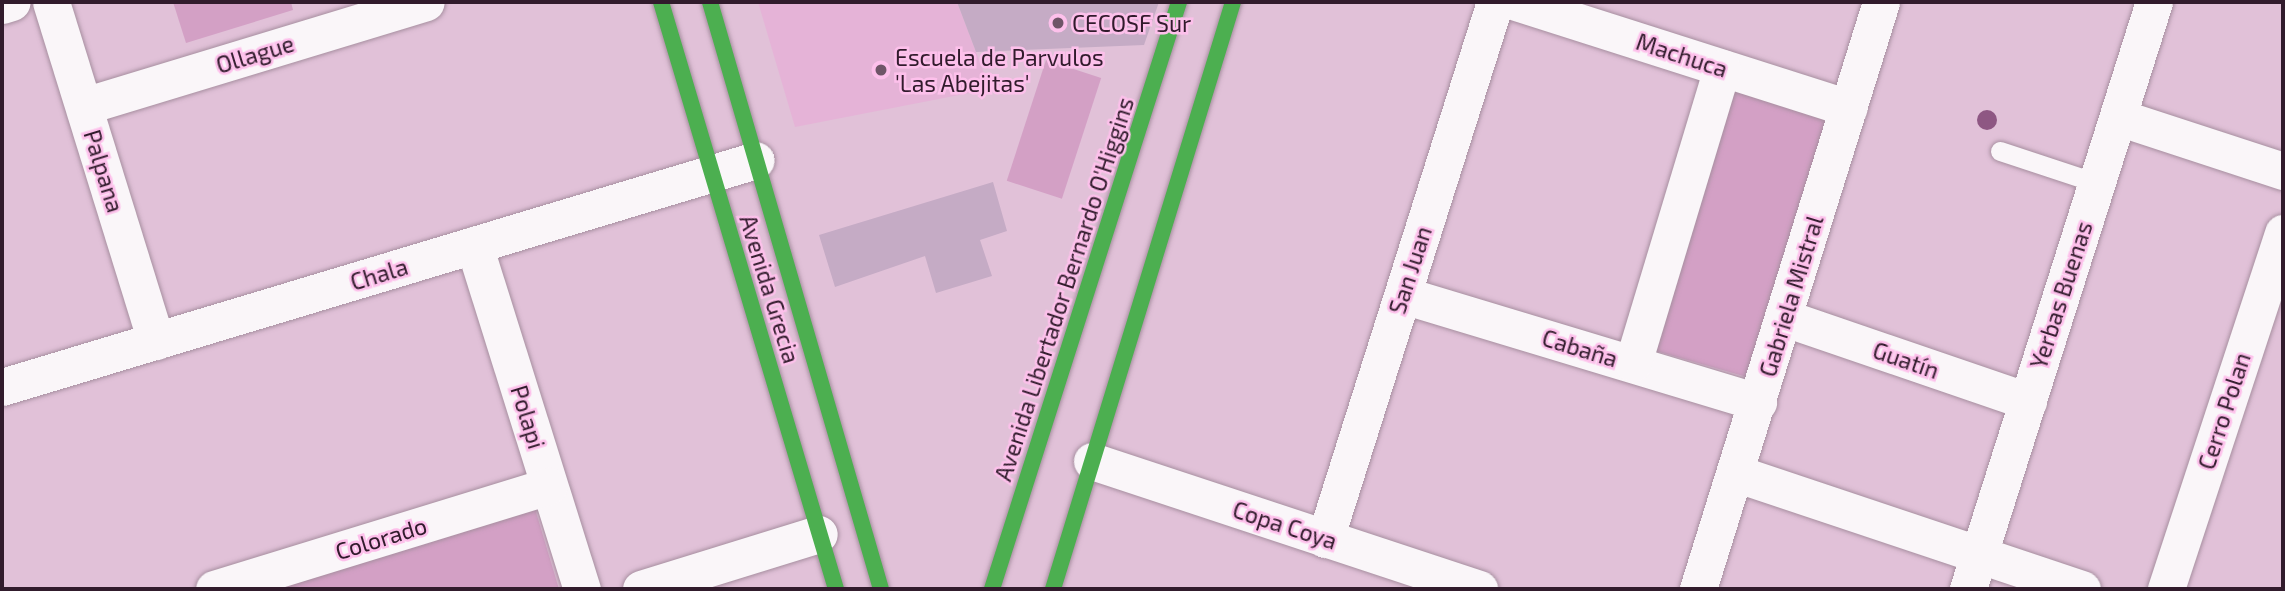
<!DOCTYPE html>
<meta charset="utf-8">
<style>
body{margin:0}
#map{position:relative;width:2285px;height:591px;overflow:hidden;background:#e1c1d8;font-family:"Exo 2",sans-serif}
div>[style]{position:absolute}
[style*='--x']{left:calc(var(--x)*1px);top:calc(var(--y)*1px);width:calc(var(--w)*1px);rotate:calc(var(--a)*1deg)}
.built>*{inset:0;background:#e5b3d7}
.green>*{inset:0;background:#d3a0c5;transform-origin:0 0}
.building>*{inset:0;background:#c5abc5}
.roads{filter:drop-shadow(0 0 2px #a78fa0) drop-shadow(0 0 2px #a78fa0)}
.lane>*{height:19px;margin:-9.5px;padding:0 9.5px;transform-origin:9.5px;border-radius:9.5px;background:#faf6f9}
.street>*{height:37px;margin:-18.5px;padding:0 18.5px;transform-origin:18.5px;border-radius:18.5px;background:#faf6f9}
.fast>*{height:16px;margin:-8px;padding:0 8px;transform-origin:8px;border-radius:8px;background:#4caf50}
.trees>*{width:20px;height:20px;margin:-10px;border-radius:50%;background:#8e5783}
.dots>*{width:19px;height:19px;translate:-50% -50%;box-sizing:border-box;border:4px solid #fdc0eb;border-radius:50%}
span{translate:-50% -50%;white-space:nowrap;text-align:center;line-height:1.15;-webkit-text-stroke:5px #fdc0eb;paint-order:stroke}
.poi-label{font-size:23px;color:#311b2c}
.left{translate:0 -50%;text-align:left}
.street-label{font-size:23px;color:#311b2c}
.frame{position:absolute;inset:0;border:4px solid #311b2c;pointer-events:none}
</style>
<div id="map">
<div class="built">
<i style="clip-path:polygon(758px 2px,957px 2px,990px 89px,795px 127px)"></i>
</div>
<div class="green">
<i style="clip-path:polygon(173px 2px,291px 2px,293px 10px,186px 43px)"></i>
<i style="left:1046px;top:60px;width:58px;height:127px;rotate:18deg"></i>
<i style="left:1722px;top:88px;width:110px;height:271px;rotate:16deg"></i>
<i style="clip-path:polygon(533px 502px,559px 589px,247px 589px)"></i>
</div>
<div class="building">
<i style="clip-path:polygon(957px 2px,1159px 2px,1144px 45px,976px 52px)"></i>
<i style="clip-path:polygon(993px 182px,1007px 231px,980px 240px,992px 276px,936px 293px,925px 256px,835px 287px,819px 235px)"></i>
</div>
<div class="roads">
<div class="lane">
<i style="--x:2000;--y:151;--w:102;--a:18.3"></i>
</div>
<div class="street">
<i style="--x:51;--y:2;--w:355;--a:72.8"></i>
<i style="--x:1516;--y:2;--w:349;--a:17.7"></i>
<i style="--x:2;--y:5;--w:10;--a:-17"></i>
<i style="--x:84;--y:106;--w:357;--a:-16.9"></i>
<i style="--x:2118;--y:117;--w:174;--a:18.1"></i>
<i style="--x:474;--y:245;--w:361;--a:72.6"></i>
<i style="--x:1403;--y:295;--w:371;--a:16.8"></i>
<i style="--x:1785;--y:318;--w:257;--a:18.9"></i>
<i style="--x:1633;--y:363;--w:308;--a:-73.2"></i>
<i style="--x:2;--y:387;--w:787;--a:-16.75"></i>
<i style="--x:1092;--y:461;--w:408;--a:18.3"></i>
<i style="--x:1735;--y:473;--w:366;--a:18.5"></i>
<i style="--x:1325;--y:539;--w:563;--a:-72.43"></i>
<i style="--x:214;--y:589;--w:350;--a:-17.1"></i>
<i style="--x:641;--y:589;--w:186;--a:-17.2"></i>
<i style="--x:1698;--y:589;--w:615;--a:-72.68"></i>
<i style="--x:1968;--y:589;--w:616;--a:-72.42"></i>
<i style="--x:2166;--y:589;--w:375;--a:-71.8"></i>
</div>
<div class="fast">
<i style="--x:661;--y:2;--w:613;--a:73.4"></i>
<i style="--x:710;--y:2;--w:611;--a:73.76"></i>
<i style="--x:992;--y:589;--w:616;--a:-72.33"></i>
<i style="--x:1053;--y:589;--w:614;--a:-72.95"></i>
</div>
</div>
<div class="trees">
<i style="left:1987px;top:120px"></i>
</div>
<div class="dots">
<i style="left:1058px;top:23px;background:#6f5568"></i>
<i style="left:881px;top:70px;background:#6f5568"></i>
</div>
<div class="poi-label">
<span class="left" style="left:1072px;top:23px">CECOSF Sur</span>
<span class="left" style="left:895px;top:70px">Escuela de Parvulos<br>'Las Abejitas'</span>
</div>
<div class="street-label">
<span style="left:255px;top:54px;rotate:-17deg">Ollague</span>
<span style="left:1682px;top:55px;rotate:18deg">Machuca</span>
<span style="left:104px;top:171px;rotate:73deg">Palpana</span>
<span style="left:1410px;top:270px;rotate:-72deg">San Juan</span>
<span style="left:379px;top:274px;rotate:-17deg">Chala</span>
<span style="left:770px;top:289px;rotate:73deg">Avenida Grecia</span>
<span style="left:1064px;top:289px;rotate:-72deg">Avenida Libertador Bernardo O'Higgins</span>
<span style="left:2061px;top:295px;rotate:-72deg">Yerbas Buenas</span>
<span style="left:1791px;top:296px;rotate:-73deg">Gabriela Mistral</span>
<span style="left:1580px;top:348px;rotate:17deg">Cabaña</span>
<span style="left:1906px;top:360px;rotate:19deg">Guatín</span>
<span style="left:2224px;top:411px;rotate:-72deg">Cerro Polan</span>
<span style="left:528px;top:417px;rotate:73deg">Polapi</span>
<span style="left:1285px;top:525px;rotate:18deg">Copa Coya</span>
<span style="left:381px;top:538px;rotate:-17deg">Colorado</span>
</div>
<div class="frame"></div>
</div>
